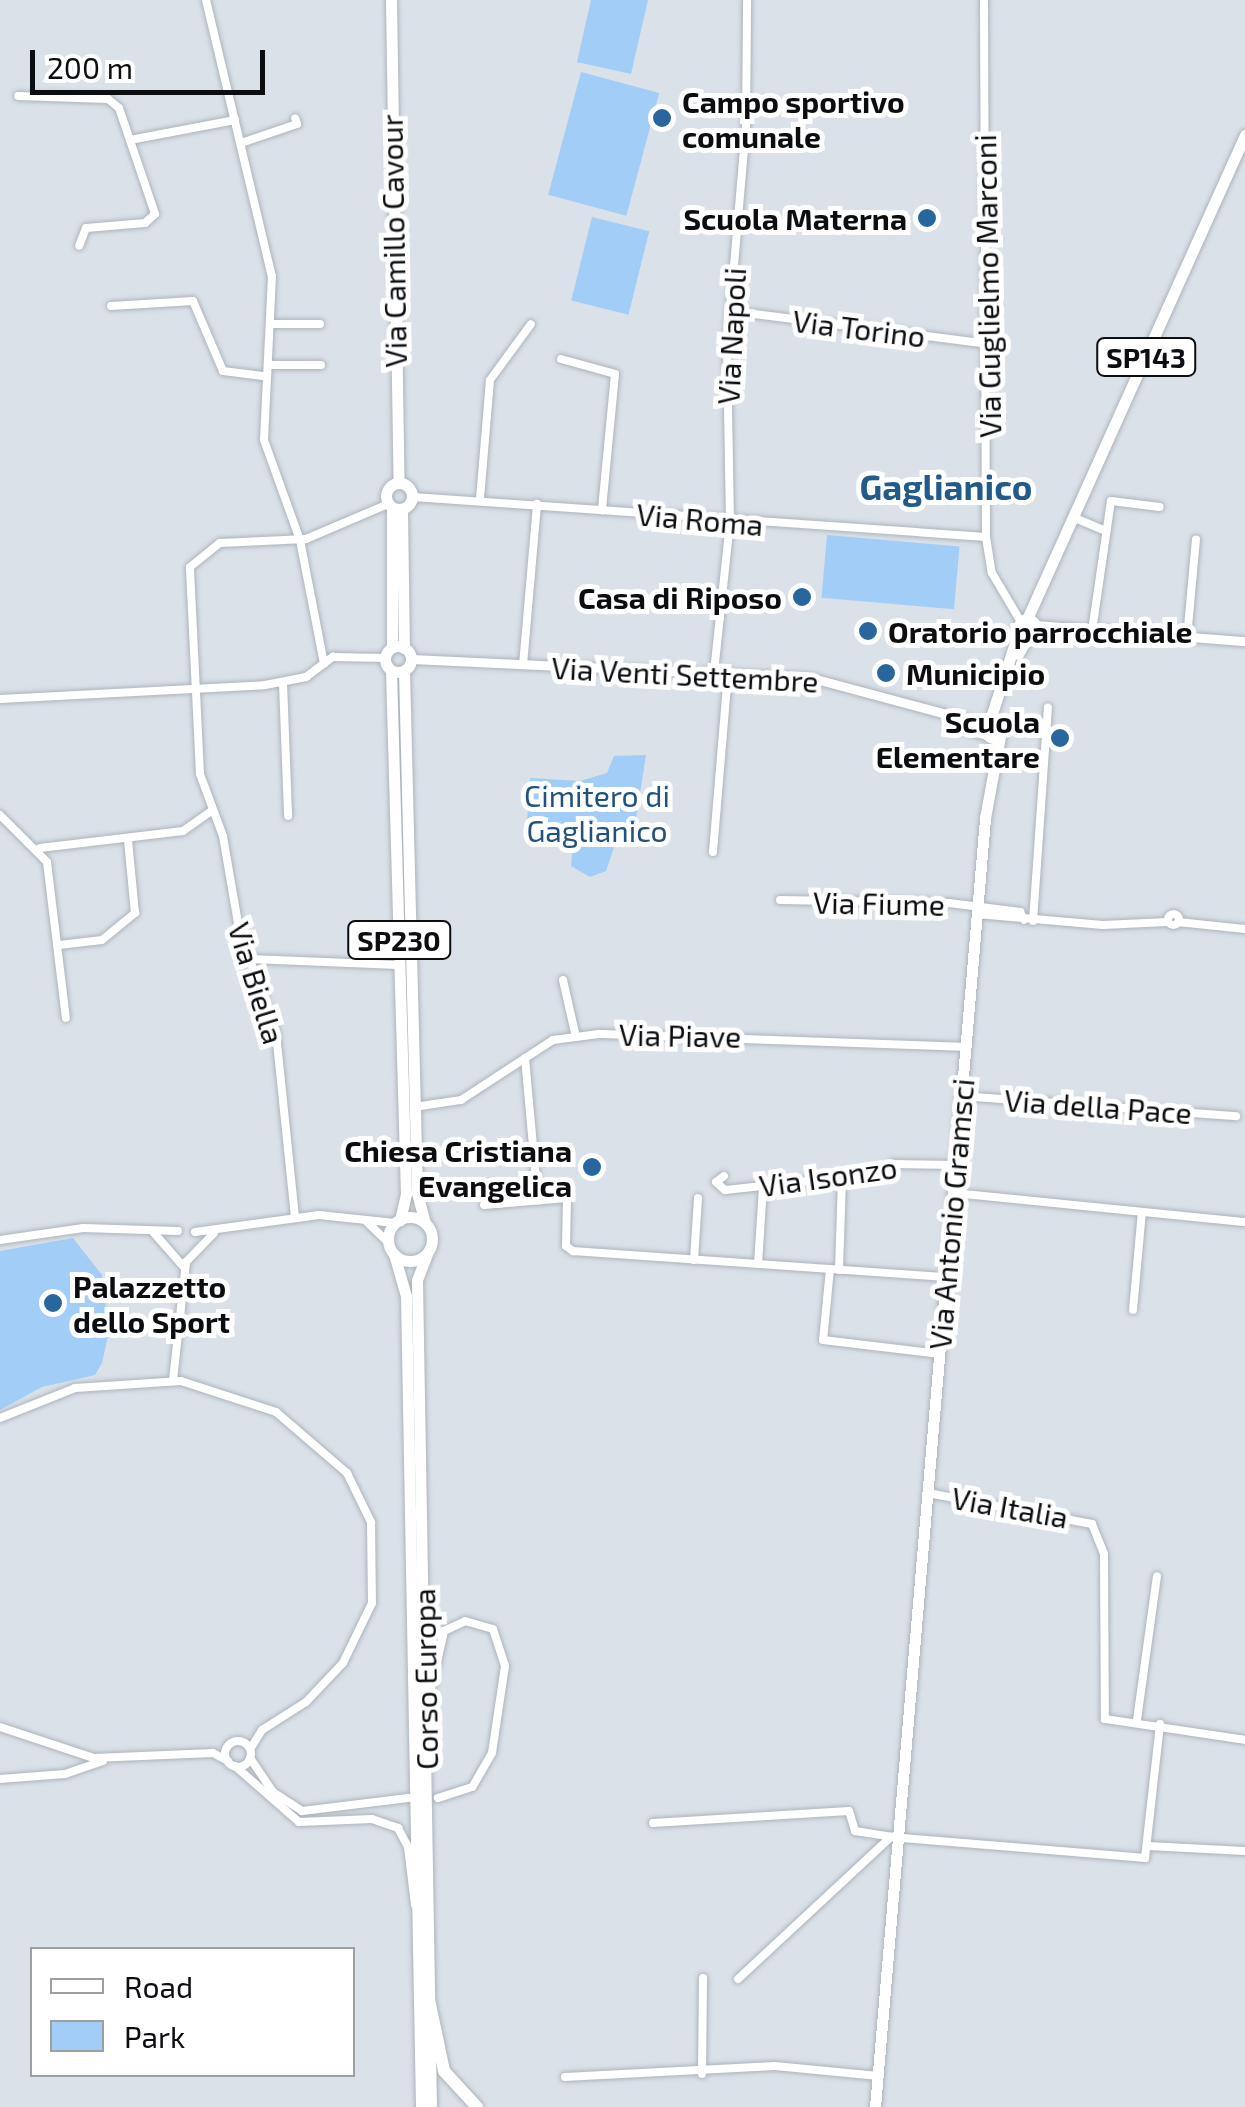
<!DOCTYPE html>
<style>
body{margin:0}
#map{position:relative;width:1245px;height:2107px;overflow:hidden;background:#dae1e9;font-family:"Exo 2",sans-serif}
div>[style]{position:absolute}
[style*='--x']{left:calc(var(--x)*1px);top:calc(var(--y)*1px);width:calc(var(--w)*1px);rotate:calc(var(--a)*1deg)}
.green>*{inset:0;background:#a2cdf7;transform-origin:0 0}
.roads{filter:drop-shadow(0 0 2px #adb4bb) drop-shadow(0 0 2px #adb4bb)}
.minor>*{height:8px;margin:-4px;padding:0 4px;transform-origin:4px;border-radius:4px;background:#fff}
.minor>.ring{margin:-4px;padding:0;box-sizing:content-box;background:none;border:8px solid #fff;border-radius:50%}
.tertiary>*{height:9px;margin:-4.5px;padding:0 4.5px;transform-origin:4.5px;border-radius:4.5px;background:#fff}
.primary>*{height:11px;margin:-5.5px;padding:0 5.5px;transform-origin:5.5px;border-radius:5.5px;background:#fff}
.primary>.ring{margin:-5.5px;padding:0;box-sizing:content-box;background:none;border:11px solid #fff;border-radius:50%}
.trunk>*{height:12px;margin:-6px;padding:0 6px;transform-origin:6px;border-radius:6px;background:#fff}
.dots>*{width:28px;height:28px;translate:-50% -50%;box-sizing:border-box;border:5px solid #fff;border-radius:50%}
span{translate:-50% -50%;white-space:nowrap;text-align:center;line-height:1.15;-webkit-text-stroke:10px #fff;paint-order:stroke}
.shield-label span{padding:2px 8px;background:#fff;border:2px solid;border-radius:8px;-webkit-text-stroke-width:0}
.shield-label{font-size:28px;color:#0b0d10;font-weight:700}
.poi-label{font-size:30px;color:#0b0d10;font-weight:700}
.left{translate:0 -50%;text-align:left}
.right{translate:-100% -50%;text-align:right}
.street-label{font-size:30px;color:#0b0d10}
.park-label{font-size:30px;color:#21527e}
.quarter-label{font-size:35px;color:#225a8c;font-weight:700}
.legend{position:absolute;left:30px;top:1947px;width:325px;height:130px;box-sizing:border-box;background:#fff;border:2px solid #9d9e9f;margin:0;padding:12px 18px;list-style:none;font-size:30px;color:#0b0d10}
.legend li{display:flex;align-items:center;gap:20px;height:50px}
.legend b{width:50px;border:2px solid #9d9e9f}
.scale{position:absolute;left:30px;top:50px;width:235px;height:45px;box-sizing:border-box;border:5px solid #0b0d10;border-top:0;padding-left:12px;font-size:30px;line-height:35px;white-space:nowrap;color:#0b0d10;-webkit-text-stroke:8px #fff;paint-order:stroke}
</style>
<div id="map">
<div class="green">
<i style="clip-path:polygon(591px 0,648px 0,631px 74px,577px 62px)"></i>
<i style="left:581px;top:72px;width:81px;height:127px;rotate:15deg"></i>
<i style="left:592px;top:217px;width:59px;height:86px;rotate:14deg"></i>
<i style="left:827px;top:535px;width:133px;height:63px;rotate:5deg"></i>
<i style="clip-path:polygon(646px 755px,634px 832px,615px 845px,606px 871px,590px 877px,571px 866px,573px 839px,526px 835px,530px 778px,580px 781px,607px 773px,614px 756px)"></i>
<i style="clip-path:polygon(73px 1238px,102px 1275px,109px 1331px,102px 1363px,95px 1375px,42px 1387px,0 1410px,0 1251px)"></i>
</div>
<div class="roads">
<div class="minor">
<i style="--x:206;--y:0;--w:284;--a:76.6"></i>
<i style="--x:272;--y:276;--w:164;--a:92.8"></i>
<i style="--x:264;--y:440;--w:106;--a:70.2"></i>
<i style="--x:300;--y:540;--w:126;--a:79"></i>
<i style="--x:984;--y:0;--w:537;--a:89.79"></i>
<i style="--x:986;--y:537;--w:36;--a:81"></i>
<i style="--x:992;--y:573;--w:57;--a:59.4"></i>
<i style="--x:18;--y:96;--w:90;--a:1.9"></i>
<i style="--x:108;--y:99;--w:14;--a:39"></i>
<i style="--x:119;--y:108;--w:112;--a:71.2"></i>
<i style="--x:155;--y:214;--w:13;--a:138"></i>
<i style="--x:145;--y:223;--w:59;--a:175.2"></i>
<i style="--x:86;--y:228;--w:19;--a:111"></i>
<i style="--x:130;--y:140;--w:107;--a:-10.8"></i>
<i style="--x:241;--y:143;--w:59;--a:-18.7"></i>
<i style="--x:297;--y:124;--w:6;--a:-108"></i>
<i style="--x:111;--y:306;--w:82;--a:-3.5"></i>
<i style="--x:193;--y:301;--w:76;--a:66.8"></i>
<i style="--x:223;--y:371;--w:40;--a:7.1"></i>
<i style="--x:731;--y:311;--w:258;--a:7.3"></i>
<i style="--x:271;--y:324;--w:49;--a:0"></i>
<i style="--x:561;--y:359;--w:56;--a:15.5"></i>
<i style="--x:615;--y:374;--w:137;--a:95.5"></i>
<i style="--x:268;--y:365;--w:53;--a:0"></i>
<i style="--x:413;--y:497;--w:574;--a:3.99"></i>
<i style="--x:480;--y:499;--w:119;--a:-85.2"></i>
<i style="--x:490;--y:380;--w:69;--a:-53.8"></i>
<i style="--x:1075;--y:518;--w:34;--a:23"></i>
<i style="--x:1092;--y:631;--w:131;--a:-81.7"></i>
<i style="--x:1111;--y:501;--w:49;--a:7"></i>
<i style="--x:1187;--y:638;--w:99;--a:-84.8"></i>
<i style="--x:523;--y:665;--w:162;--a:-85"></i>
<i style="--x:714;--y:672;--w:151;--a:-83.9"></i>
<i style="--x:730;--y:522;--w:175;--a:-91"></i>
<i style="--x:727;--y:347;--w:222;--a:-85.1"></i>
<i style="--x:746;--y:126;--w:126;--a:-89.5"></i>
<i style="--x:283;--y:683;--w:133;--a:87.8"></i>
<i style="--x:0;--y:699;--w:265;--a:-3"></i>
<i style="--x:265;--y:685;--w:42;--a:-11"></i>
<i style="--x:306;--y:677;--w:34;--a:-37"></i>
<i style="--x:333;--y:657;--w:52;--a:1.1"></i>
<i style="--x:1002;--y:727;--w:45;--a:1.3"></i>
<i style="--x:0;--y:815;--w:66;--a:45"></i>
<i style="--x:47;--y:862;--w:157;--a:83.1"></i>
<i style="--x:40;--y:848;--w:144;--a:-6.8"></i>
<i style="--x:183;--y:831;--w:33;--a:-35"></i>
<i style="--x:713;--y:852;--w:181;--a:-85.2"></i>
<i style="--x:780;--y:900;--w:169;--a:1"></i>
<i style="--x:949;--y:903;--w:72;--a:7.2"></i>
<i style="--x:1020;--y:912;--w:9;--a:63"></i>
<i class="ring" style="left:1167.5px;top:913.5px;width:3px;height:3px"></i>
<i style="--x:977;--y:914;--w:126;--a:5"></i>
<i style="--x:1103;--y:925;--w:64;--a:-2.7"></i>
<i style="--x:1033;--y:921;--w:214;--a:-86"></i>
<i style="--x:1178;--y:922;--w:67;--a:6"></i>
<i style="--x:59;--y:945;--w:43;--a:-6.6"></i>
<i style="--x:102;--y:940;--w:43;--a:-39.3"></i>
<i style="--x:135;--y:913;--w:73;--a:-95.5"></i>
<i style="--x:249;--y:959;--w:151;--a:2.3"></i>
<i style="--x:563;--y:980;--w:58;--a:77.2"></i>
<i style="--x:525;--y:1058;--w:143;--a:84.8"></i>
<i style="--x:961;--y:1096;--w:276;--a:4.2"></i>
<i style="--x:414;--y:1107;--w:48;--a:-8.5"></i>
<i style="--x:461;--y:1100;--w:110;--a:-33.1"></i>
<i style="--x:553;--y:1040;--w:46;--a:-7.4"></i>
<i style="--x:599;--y:1034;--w:366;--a:2"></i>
<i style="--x:724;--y:1176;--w:10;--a:143"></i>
<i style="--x:716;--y:1182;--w:12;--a:42"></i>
<i style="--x:725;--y:1190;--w:161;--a:-6.1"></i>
<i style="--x:885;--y:1173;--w:11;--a:-52"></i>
<i style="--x:892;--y:1164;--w:64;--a:0.9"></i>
<i style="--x:953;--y:1193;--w:293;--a:5.7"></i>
<i style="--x:484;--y:1205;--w:83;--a:-4.8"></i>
<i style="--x:567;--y:1198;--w:48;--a:91.2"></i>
<i style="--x:566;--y:1246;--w:9;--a:36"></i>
<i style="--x:573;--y:1251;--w:374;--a:4"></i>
<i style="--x:295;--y:1217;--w:185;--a:-95.9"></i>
<i style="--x:276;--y:1033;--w:110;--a:-109.6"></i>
<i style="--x:239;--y:929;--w:94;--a:-99.8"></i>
<i style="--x:223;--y:836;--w:66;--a:-110.4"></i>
<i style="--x:200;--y:774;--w:207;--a:-92.8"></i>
<i style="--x:190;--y:567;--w:38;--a:-39"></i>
<i style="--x:220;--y:543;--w:86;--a:-2.7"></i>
<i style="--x:306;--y:539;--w:89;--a:-23.1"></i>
<i style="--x:367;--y:1222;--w:29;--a:44"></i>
<i style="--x:195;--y:1232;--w:125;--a:-7.8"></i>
<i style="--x:319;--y:1215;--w:76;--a:6"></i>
<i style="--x:154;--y:1233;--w:44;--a:48.7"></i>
<i style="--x:0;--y:1240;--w:84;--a:-8.2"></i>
<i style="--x:83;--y:1228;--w:95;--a:1.8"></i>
<i style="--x:694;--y:1260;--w:62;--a:-86.3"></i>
<i style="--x:758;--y:1264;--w:77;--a:-86.3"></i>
<i style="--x:830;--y:1269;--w:71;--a:95.6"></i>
<i style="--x:823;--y:1340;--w:118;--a:6.8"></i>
<i style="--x:839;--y:1270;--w:92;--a:-88.1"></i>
<i style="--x:1133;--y:1310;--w:98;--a:-84.8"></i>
<i style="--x:173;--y:1380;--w:119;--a:-83.7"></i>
<i style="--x:186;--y:1262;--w:40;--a:-46"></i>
<i style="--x:0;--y:1418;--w:81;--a:-21.8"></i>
<i style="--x:75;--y:1388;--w:106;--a:-3.8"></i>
<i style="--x:181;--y:1381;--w:100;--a:18.1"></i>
<i style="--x:276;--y:1412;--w:94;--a:40.7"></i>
<i style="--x:347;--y:1473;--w:55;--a:63.9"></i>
<i style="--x:371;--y:1522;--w:81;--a:89.3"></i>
<i style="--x:372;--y:1603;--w:67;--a:115.8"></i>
<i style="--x:343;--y:1663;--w:54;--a:133.5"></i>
<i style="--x:306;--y:1702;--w:52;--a:147.5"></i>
<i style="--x:262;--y:1730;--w:22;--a:122"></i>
<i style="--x:928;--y:1493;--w:167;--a:10.7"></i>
<i style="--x:1092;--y:1524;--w:32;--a:68"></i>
<i style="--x:1104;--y:1554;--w:165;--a:89.7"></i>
<i style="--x:1105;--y:1719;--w:142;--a:8.5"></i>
<i style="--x:428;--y:1702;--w:73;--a:-77.3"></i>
<i style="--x:444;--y:1631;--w:23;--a:-25"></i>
<i style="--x:465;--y:1621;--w:29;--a:16"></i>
<i style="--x:493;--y:1629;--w:39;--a:72"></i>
<i style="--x:505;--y:1666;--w:88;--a:98.5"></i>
<i style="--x:492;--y:1753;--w:39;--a:120"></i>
<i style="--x:472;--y:1787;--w:36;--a:162"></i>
<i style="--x:1137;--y:1720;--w:145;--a:-82.1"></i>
<i style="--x:0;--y:1727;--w:99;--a:18.3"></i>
<i style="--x:94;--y:1758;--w:119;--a:-2.4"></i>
<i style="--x:213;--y:1753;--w:17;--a:28"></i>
<i class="ring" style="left:225px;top:1741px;width:18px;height:18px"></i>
<i style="--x:250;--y:1758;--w:41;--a:55.9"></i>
<i style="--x:273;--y:1792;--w:35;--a:33"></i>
<i style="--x:302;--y:1811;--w:107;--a:-7"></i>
<i style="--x:235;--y:1766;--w:85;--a:41.2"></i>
<i style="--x:299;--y:1822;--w:73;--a:-2.4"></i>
<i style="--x:372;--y:1819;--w:28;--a:19"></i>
<i style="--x:398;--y:1828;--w:21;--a:62"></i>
<i style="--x:408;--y:1847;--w:58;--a:83.1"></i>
<i style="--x:0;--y:1779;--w:65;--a:-4.4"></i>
<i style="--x:65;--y:1774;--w:40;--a:-18.9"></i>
<i style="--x:653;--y:1823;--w:196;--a:-3.5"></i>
<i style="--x:849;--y:1811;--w:21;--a:73"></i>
<i style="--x:855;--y:1831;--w:36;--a:9"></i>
<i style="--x:891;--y:1837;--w:255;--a:4.7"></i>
<i style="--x:1145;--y:1858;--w:135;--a:-83.6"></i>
<i style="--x:1147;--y:1846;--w:98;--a:2.9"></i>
<i style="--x:738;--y:1979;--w:209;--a:-42.9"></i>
<i style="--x:702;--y:2074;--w:96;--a:-89.4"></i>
<i style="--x:565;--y:2077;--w:210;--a:-3"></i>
<i style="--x:775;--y:2066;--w:104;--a:5.5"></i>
</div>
<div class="tertiary">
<i style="--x:1035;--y:625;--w:211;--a:4.4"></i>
<i style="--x:411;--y:659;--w:401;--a:2.7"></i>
<i style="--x:812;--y:678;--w:181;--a:15"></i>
<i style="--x:968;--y:730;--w:20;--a:15"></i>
</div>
<div class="primary">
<i style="--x:391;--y:0;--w:483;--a:89.1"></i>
<i class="ring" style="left:386px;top:483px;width:15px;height:15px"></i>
<i style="--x:392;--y:508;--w:139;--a:90"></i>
<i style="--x:402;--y:510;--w:138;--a:89.2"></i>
<i class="ring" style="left:1019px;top:619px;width:5px;height:5px"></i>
<i style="--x:1027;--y:619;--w:531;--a:-65.75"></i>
<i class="ring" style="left:385px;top:646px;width:15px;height:15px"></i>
<i style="--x:1018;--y:654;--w:22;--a:-60"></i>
<i style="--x:391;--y:671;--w:523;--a:88.36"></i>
<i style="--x:406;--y:1194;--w:27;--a:103"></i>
<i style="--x:404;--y:671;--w:522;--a:88.57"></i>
<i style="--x:417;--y:1193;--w:31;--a:75"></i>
<i class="ring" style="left:986px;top:722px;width:5px;height:5px"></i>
<i style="--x:989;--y:723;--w:98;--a:-72.1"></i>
<i class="ring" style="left:388px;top:1217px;width:33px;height:33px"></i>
<i style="--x:394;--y:1254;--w:44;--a:74.1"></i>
<i style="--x:406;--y:1296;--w:811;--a:88.94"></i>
<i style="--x:427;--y:1254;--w:28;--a:111"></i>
<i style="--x:417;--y:1280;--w:827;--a:89.03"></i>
<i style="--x:875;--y:2107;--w:1294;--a:-85.12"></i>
<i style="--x:985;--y:818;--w:83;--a:-79.6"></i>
</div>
<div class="trunk">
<i style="--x:427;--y:1990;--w:83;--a:78.1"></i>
<i style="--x:444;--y:2071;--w:49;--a:47.5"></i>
</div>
</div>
<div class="dots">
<i style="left:662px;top:118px;background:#28669d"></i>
<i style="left:927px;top:218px;background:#28669d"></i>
<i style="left:802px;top:597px;background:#28669d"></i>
<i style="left:868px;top:631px;background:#28669d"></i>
<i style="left:886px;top:673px;background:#28669d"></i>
<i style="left:1060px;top:738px;background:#28669d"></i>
<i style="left:592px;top:1167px;background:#28669d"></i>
<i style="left:53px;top:1303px;background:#28669d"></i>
</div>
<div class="shield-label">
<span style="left:1146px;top:357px">SP143</span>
<span style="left:399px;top:940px">SP230</span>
</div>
<div class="poi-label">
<span class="left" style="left:682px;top:118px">Campo sportivo<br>comunale</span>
<span class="right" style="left:907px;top:218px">Scuola Materna</span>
<span class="right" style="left:782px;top:597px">Casa di Riposo</span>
<span class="left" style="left:888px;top:631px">Oratorio parrocchiale</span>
<span class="left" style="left:906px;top:673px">Municipio</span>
<span class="right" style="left:1040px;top:738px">Scuola<br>Elementare</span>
<span class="right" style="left:572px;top:1167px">Chiesa Cristiana<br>Evangelica</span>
<span class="left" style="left:73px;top:1303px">Palazzetto<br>dello Sport</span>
</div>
<div class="street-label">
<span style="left:393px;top:241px;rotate:-91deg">Via Camillo Cavour</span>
<span style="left:987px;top:286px;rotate:-91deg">Via Guglielmo Marconi</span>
<span style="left:859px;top:328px;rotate:7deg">Via Torino</span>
<span style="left:731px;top:336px;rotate:-87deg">Via Napoli</span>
<span style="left:700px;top:519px;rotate:5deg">Via Roma</span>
<span style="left:685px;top:674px;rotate:3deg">Via Venti Settembre</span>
<span style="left:879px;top:903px;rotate:1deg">Via Fiume</span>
<span style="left:257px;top:983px;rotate:73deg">Via Biella</span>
<span style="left:680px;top:1035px;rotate:1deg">Via Piave</span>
<span style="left:1098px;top:1106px;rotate:4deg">Via della Pace</span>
<span style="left:828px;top:1176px;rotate:-8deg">Via Isonzo</span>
<span style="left:951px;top:1214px;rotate:-85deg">Via Antonio Gramsci</span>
<span style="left:1010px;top:1507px;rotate:10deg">Via Italia</span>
<span style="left:425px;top:1679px;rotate:-91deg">Corso Europa</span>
</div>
<div class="park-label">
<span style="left:597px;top:812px">Cimitero di<br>Gaglianico</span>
</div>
<div class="quarter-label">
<span style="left:946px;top:486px">Gaglianico</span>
</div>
<ul class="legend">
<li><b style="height:12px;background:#fff"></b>Road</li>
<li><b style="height:28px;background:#a2cdf7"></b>Park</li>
</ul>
<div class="scale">200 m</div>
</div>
